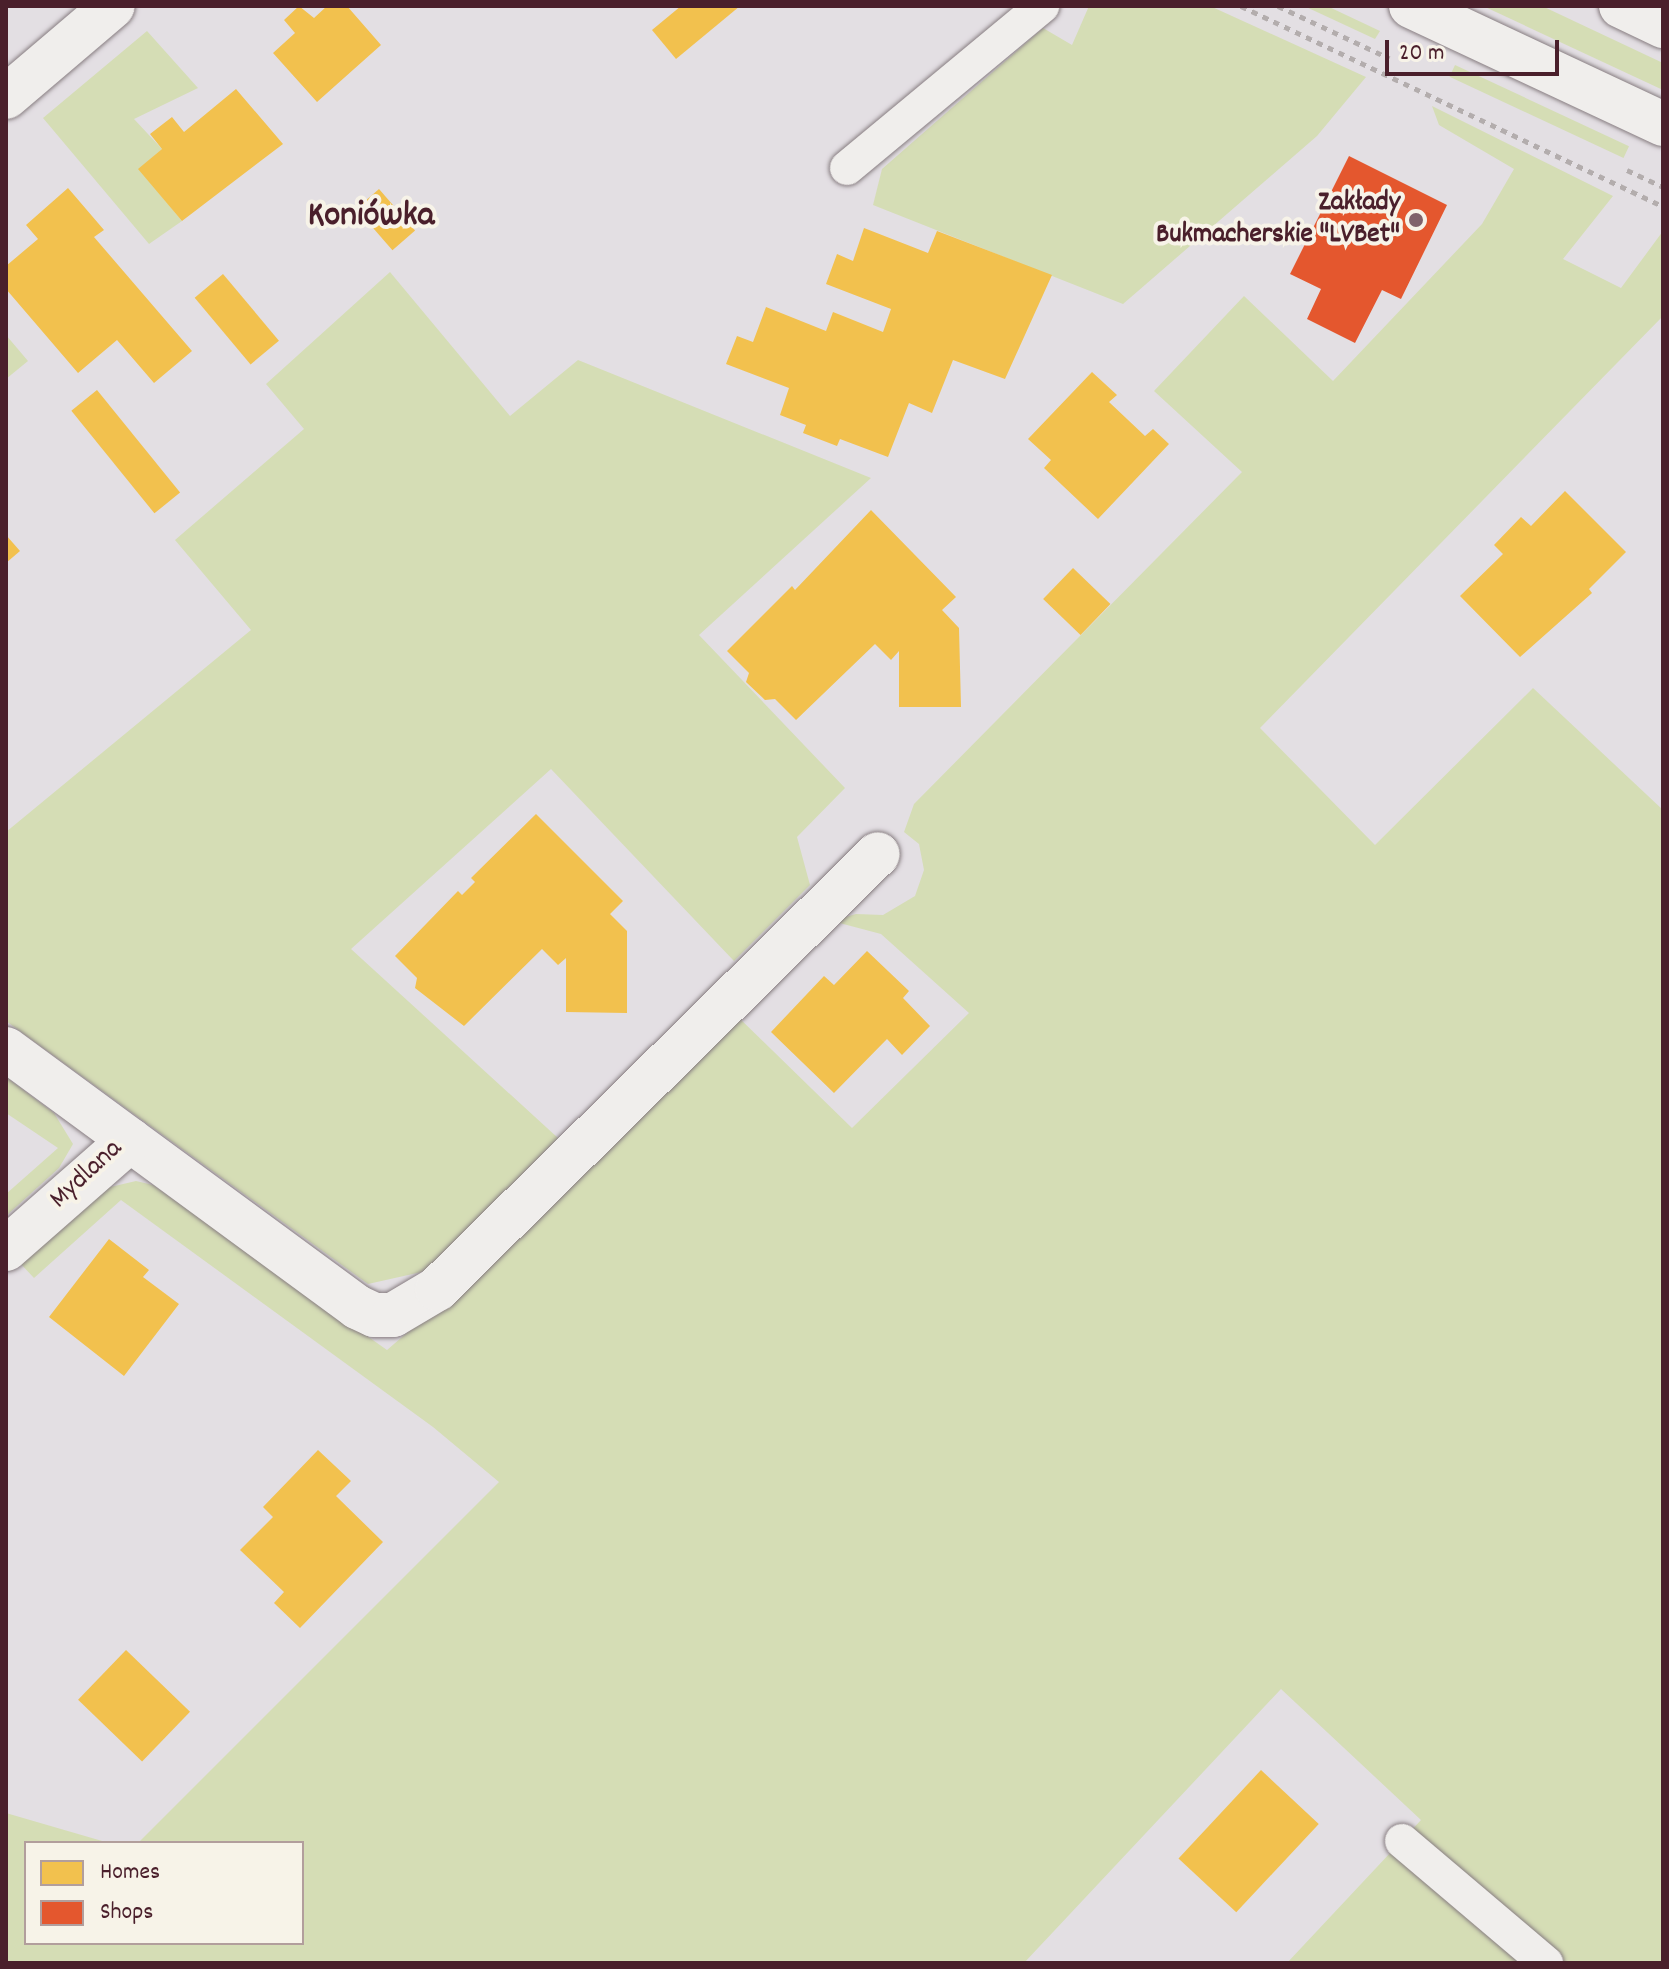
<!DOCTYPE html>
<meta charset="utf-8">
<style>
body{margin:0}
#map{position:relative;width:1669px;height:1969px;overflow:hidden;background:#e3dfe3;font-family:Dekko,sans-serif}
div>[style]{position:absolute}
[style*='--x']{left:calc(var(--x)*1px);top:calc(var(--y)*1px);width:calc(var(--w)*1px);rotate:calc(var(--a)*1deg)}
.green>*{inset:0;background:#d5ddb5;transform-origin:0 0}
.homes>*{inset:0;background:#f2c14e;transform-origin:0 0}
.shops>*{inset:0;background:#e4572e}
.path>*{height:5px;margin-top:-2.5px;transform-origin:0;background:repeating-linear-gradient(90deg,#b3adad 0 6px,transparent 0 12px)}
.roads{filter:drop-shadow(0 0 2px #877d81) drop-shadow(0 0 2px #877d81)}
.lane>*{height:34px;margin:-17px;padding:0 17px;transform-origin:17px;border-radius:17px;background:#f0eeec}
.street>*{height:44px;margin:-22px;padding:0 22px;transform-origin:22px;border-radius:22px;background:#f0eeec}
.secondary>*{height:44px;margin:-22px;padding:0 22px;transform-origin:22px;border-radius:22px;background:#f0eeec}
.dots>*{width:22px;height:22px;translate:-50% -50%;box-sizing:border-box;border:4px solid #f7f3e8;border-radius:50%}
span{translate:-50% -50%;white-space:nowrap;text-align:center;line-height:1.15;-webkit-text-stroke:8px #f7f3e8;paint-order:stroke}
.poi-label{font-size:28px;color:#4a1f2b;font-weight:700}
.right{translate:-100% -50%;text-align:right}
.street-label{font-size:28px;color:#4a1f2b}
.district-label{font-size:36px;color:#4a1f2b;font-weight:700}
.frame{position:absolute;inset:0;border:8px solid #4a1f2b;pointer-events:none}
.legend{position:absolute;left:24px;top:1841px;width:280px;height:104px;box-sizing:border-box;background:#f7f3e8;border:2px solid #b29e9c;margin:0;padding:10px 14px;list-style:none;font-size:24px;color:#4a1f2b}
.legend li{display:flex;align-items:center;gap:16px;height:40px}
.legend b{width:40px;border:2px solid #b29e9c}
.scale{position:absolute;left:1385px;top:40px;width:174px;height:36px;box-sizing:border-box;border:4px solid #4a1f2b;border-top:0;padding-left:10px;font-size:24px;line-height:28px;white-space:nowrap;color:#4a1f2b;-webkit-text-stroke:6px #f7f3e8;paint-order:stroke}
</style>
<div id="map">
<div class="green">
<i style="clip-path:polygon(1089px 6px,1210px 6px,1366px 77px,1317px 136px,1123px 304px,873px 205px,882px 169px,1043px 28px,1072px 45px)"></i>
<i style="clip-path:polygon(1304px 6px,1327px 6px,1380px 31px,1375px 39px)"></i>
<i style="clip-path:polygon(1483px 6px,1542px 6px,1663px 63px,1663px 90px)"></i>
<i style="clip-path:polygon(147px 31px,198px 88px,134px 119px,162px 149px,139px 169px,182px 221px,149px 244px,43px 118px)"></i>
<i style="left:1455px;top:65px;width:192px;height:13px;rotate:25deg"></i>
<i style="clip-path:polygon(1432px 106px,1613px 196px,1563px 259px,1621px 288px,1663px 231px,1663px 316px,1260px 728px,1375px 845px,1533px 688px,1663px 810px,1663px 1963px,1287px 1963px,1421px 1820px,1281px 1689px,1024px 1963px,6px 1963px,6px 1813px,109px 1843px,26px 1843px,26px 1943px,302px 1943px,302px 1843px,138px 1843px,499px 1482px,433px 1427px,121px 1200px,34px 1278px,19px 1262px,106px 1188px,136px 1181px,153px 1185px,387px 1350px,465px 1283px,735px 1014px,852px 1128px,969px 1013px,881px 934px,832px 921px,856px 914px,883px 915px,915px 896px,924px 870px,919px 844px,904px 832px,914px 804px,1242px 472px,1154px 391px,1244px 296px,1333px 381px,1482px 224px,1514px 169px,1439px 125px)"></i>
<i style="clip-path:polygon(390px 272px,510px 416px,578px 360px,871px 478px,699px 635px,845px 788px,797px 837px,810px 885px,734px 961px,551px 769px,351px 949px,558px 1138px,426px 1271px,368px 1284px,6px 1021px,6px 832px,251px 630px,175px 540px,304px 429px,266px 384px)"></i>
<i style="clip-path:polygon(6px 335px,28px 361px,6px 379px)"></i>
<i style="clip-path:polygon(6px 1077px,54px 1113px,73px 1144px,59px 1168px,6px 1216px,6px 1194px,58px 1148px,6px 1113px)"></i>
</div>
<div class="homes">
<i style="clip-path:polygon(299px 6px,314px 18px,327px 6px,347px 6px,381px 45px,317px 102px,273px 53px,295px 33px,284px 20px)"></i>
<i style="clip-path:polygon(681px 6px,740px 6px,676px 59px,652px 30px)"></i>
<i style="clip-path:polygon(236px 89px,283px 144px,182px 221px,138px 169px,162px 149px,150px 134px,172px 117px,184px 132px)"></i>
<i style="clip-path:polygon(68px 188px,104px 230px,94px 237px,192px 351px,154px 383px,117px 340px,78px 373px,6px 289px,6px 266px,38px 239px,26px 225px)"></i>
<i style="left:379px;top:189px;width:55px;height:30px;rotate:49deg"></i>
<i style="clip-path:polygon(864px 228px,928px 253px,937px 231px,1052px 275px,1005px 379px,953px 360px,932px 413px,909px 403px,888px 457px,840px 439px,837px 446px,803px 433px,806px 425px,780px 415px,789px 388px,726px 364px,737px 336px,753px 342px,766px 307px,826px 331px,833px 312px,883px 332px,891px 309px,826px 284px,837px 254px,853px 261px)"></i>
<i style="left:223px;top:274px;width:87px;height:37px;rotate:50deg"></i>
<i style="clip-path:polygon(1092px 372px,1117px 395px,1109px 402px,1145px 436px,1153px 429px,1169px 444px,1098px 519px,1044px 468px,1051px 460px,1028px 439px)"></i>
<i style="left:97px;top:390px;width:132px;height:33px;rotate:51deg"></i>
<i style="clip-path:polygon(1565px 491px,1626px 552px,1589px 589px,1592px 593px,1520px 657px,1460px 596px,1503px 554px,1494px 545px,1521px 517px,1531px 526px)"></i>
<i style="clip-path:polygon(871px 510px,956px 597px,942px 610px,959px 628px,961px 707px,899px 707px,899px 651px,891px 660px,875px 644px,796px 720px,775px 699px,765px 700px,746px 682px,749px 673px,727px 651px,792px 586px,795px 590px)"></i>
<i style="clip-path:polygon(6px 535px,20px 551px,6px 563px)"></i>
<i style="left:1073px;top:568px;width:52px;height:43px;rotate:44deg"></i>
<i style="clip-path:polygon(536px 814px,623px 901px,610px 914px,627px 931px,627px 1013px,566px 1012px,566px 958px,558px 965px,542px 949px,464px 1026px,415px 988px,417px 978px,395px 956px,458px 891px,462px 895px,475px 882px,471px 878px)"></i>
<i style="clip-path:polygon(867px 951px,909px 991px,903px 998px,930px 1026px,902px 1055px,887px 1039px,834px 1093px,771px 1032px,824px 976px,834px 985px)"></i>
<i style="clip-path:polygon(109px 1239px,149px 1270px,143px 1277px,179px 1304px,124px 1376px,49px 1317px)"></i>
<i style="clip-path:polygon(318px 1450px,351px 1481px,336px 1496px,383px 1542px,300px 1628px,274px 1603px,284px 1592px,240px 1550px,273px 1517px,263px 1507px)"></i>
<i style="left:126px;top:1650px;width:89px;height:69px;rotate:44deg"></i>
<i style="left:1261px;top:1770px;width:79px;height:121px;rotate:43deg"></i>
</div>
<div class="shops">
<i style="clip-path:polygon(1349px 156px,1447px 205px,1401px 299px,1382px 290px,1355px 343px,1307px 319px,1321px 289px,1290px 274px)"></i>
</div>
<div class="path">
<i style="--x:1241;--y:6;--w:467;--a:25.4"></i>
<i style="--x:1278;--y:6;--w:123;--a:25.1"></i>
<i style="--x:1627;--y:170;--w:40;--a:25"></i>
</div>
<div class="roads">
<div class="lane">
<i style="--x:847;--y:168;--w:254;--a:-39.7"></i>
<i style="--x:1402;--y:1841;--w:189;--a:40.3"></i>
</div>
<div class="street">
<i style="--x:6;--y:97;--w:140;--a:-40.4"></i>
<i style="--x:6;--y:1049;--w:436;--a:36.3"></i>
<i style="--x:357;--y:1307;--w:19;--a:25"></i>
<i style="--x:374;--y:1315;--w:19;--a:0"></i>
<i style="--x:393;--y:1315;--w:51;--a:-30.6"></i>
<i style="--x:437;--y:1289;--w:619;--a:-44.61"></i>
<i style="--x:6;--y:1249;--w:165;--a:-41.3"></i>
</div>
<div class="secondary">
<i style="--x:1411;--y:6;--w:278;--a:25.1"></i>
<i style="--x:1621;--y:6;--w:47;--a:25.5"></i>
</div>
</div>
<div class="dots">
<i style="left:1416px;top:220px;background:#80626b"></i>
</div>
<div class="poi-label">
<span class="right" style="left:1400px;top:220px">Zakłady<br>Bukmacherskie "LVBet"</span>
</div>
<div class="street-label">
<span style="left:87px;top:1175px;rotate:-43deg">Mydlana</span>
</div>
<div class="district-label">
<span style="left:371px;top:218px">Koniówka</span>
</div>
<div class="frame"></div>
<ul class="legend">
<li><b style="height:22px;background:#f2c14e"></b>Homes</li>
<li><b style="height:22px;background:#e4572e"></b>Shops</li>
</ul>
<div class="scale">20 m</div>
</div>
